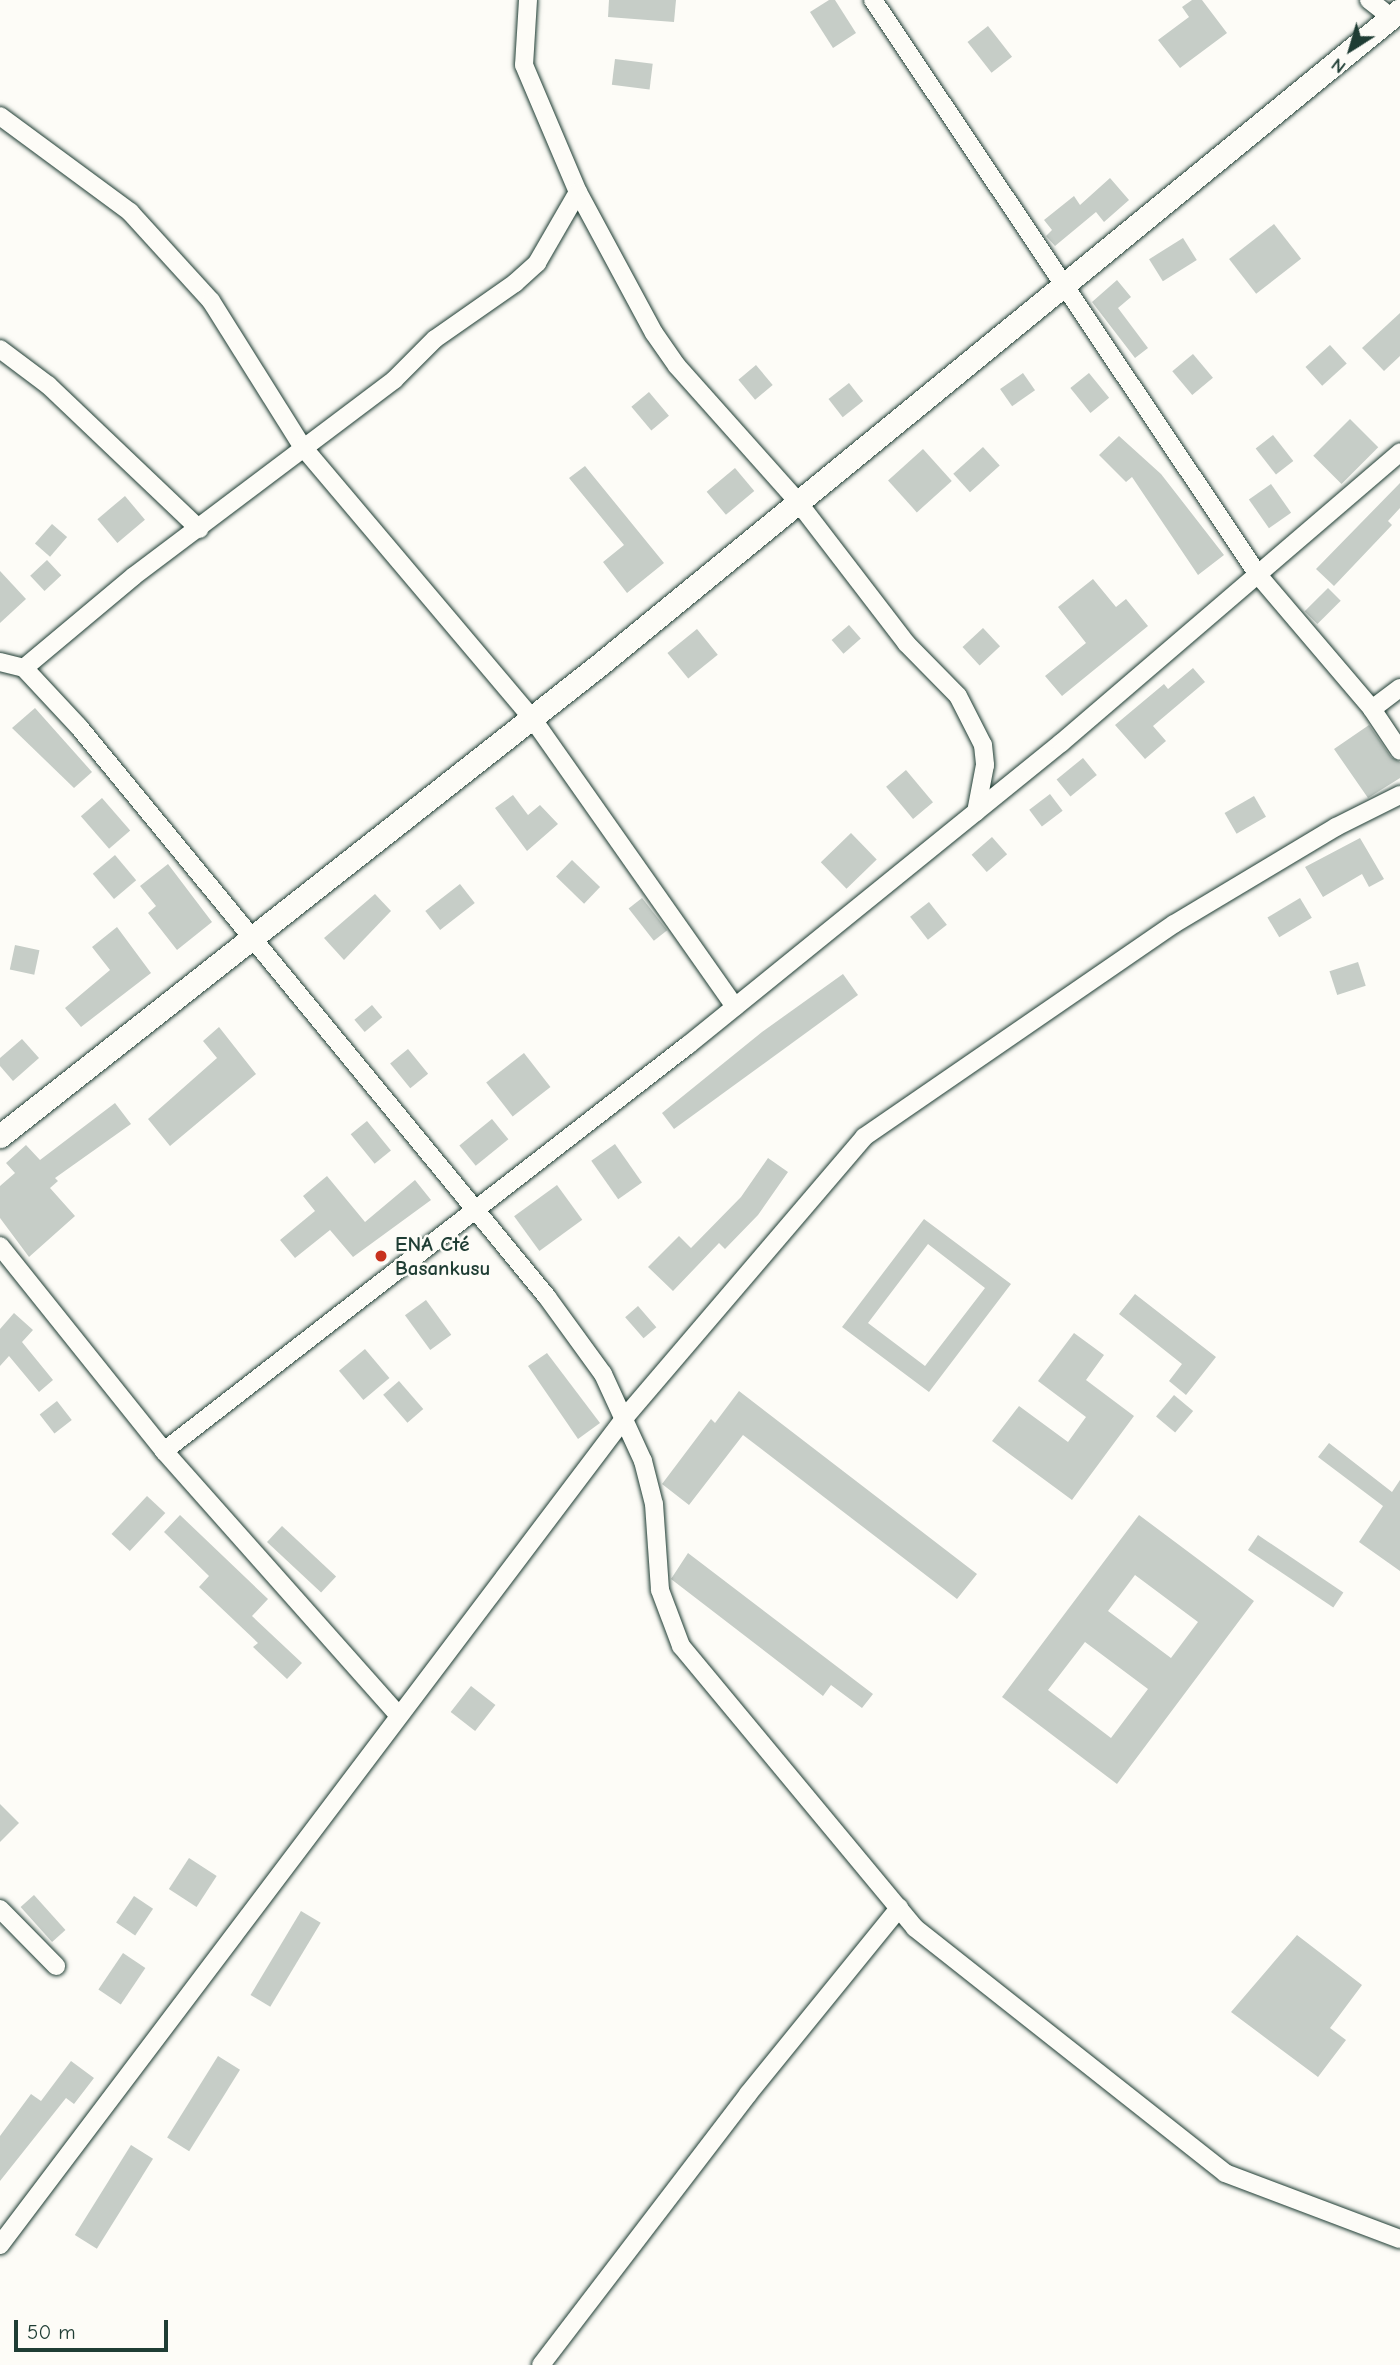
<!DOCTYPE html>
<meta charset="utf-8">
<style>
body{margin:0}
#map{position:relative;width:1400px;height:2365px;overflow:hidden;background:#fdfcf7;font-family:"Comic Neue",sans-serif}
div>[style]{position:absolute}
[style*='--x']{left:calc(var(--x)*1px);top:calc(var(--y)*1px);width:calc(var(--w)*1px);rotate:calc(var(--a)*1deg)}
.building>*{inset:0;background:#c6cdc7;transform-origin:0 0}
.roads{filter:drop-shadow(0 0 2px #1f3d34) drop-shadow(0 0 2px #1f3d34)}
.minor>*{height:18px;margin:-9px;padding:0 9px;transform-origin:9px;border-radius:9px;background:#fdfcf7}
.tertiary>*{height:23px;margin:-11.5px;padding:0 11.5px;transform-origin:11.5px;border-radius:11.5px;background:#fdfcf7}
.dots>*{width:19px;height:19px;translate:-50% -50%;box-sizing:border-box;border:4px solid #fdfcf7;border-radius:50%}
span{translate:-50% -50%;white-space:nowrap;text-align:center;line-height:1.15;-webkit-text-stroke:5px #fdfcf7;paint-order:stroke}
.poi-label{font-size:21px;color:#1f3d34;font-weight:700}
.left{translate:0 -50%;text-align:left}
.north{position:absolute;left:1316px;top:14px;width:70px;height:70px;-webkit-text-stroke:5px #fdfcf7;paint-order:stroke;rotate:217deg;font-size:19px;font-weight:700;line-height:28px;text-align:center;color:#1f3d34}
.north::after{content:'';display:block;margin:auto;width:24px;height:32px;background:#1f3d34;clip-path:polygon(50% 0,100% 100%,50% 72%,0 100%)}
.scale{position:absolute;left:14px;top:2320px;width:154px;height:32px;box-sizing:border-box;border:4px solid #1f3d34;border-top:0;padding-left:9px;font-size:21px;line-height:24px;white-space:nowrap;color:#1f3d34;-webkit-text-stroke:5px #fdfcf7;paint-order:stroke}
</style>
<div id="map">
<div class="building">
<i style="clip-path:polygon(609px 0,676px 0,674px 22px,608px 17px)"></i>
<i style="clip-path:polygon(829px 0,835px 0,856px 33px,833px 48px,810px 12px)"></i>
<i style="clip-path:polygon(1192px 0,1202px 0,1227px 33px,1180px 68px,1158px 40px,1189px 17px,1182px 7px)"></i>
<i style="left:988px;top:26px;width:39px;height:26px;rotate:52deg"></i>
<i style="left:615px;top:59px;width:38px;height:26px;rotate:7deg"></i>
<i style="clip-path:polygon(1110px 178px,1129px 200px,1104px 222px,1096px 212px,1055px 246px,1046px 236px,1052px 230px,1044px 220px,1074px 196px,1080px 205px)"></i>
<i style="left:1274px;top:224px;width:44px;height:57px;rotate:52deg"></i>
<i style="left:1183px;top:238px;width:26px;height:40px;rotate:58deg"></i>
<i style="clip-path:polygon(1117px 280px,1131px 297px,1118px 308px,1148px 348px,1135px 358px,1092px 302px)"></i>
<i style="clip-path:polygon(1400px 313px,1400px 356px,1384px 371px,1362px 348px)"></i>
<i style="left:1330px;top:345px;width:25px;height:33px;rotate:48deg"></i>
<i style="left:1193px;top:354px;width:31px;height:27px;rotate:50deg"></i>
<i style="left:756px;top:365px;width:26px;height:23px;rotate:50deg"></i>
<i style="left:1023px;top:373px;width:21px;height:28px;rotate:55deg"></i>
<i style="left:1089px;top:373px;width:32px;height:24px;rotate:51deg"></i>
<i style="left:849px;top:383px;width:23px;height:26px;rotate:52deg"></i>
<i style="left:649px;top:392px;width:31px;height:23px;rotate:50deg"></i>
<i style="left:1350px;top:419px;width:40px;height:52px;rotate:45deg"></i>
<i style="left:1273px;top:435px;width:33px;height:22px;rotate:52deg"></i>
<i style="clip-path:polygon(1119px 436px,1161px 474px,1224px 555px,1198px 575px,1132px 477px,1126px 482px,1099px 455px)"></i>
<i style="left:983px;top:447px;width:25px;height:40px;rotate:48deg"></i>
<i style="left:923px;top:449px;width:43px;height:47px;rotate:48deg"></i>
<i style="clip-path:polygon(585px 466px,664px 563px,627px 593px,603px 562px,624px 545px,569px 478px)"></i>
<i style="left:735px;top:468px;width:30px;height:37px;rotate:50deg"></i>
<i style="clip-path:polygon(1400px 483px,1400px 508px,1388px 521px,1392px 525px,1334px 586px,1316px 569px)"></i>
<i style="left:1271px;top:484px;width:35px;height:27px;rotate:55deg"></i>
<i style="left:125px;top:496px;width:31px;height:36px;rotate:50deg"></i>
<i style="left:52px;top:524px;width:20px;height:26px;rotate:41deg"></i>
<i style="left:47px;top:560px;width:21px;height:23px;rotate:47deg"></i>
<i style="clip-path:polygon(0 571px,26px 599px,0 623px)"></i>
<i style="clip-path:polygon(1093px 579px,1116px 607px,1126px 599px,1148px 626px,1062px 696px,1045px 676px,1086px 643px,1058px 607px)"></i>
<i style="left:1328px;top:588px;width:18px;height:33px;rotate:45deg"></i>
<i style="left:849px;top:625px;width:18px;height:23px;rotate:49deg"></i>
<i style="left:983px;top:628px;width:25px;height:28px;rotate:47deg"></i>
<i style="left:697px;top:629px;width:33px;height:38px;rotate:51deg"></i>
<i style="clip-path:polygon(1193px 668px,1205px 682px,1153px 726px,1166px 741px,1145px 759px,1115px 725px,1164px 684px,1168px 689px)"></i>
<i style="clip-path:polygon(35px 708px,92px 772px,74px 788px,12px 728px)"></i>
<i style="clip-path:polygon(1369px 725px,1391px 757px,1400px 762px,1400px 778px,1368px 798px,1334px 749px)"></i>
<i style="left:1083px;top:758px;width:22px;height:34px;rotate:51deg"></i>
<i style="left:906px;top:770px;width:42px;height:26px;rotate:50deg"></i>
<i style="left:1050px;top:794px;width:21px;height:26px;rotate:53deg"></i>
<i style="clip-path:polygon(513px 795px,528px 815px,540px 805px,558px 824px,527px 851px,495px 808px)"></i>
<i style="left:1254px;top:796px;width:24px;height:34px;rotate:60deg"></i>
<i style="left:102px;top:798px;width:43px;height:28px;rotate:49deg"></i>
<i style="left:851px;top:833px;width:37px;height:42px;rotate:46deg"></i>
<i style="left:992px;top:837px;width:23px;height:27px;rotate:49deg"></i>
<i style="clip-path:polygon(1360px 838px,1384px 879px,1369px 887px,1362px 874px,1323px 897px,1305px 867px)"></i>
<i style="left:115px;top:855px;width:33px;height:29px;rotate:50deg"></i>
<i style="left:572px;top:860px;width:39px;height:23px;rotate:44deg"></i>
<i style="clip-path:polygon(168px 864px,212px 922px,177px 950px,148px 913px,156px 906px,140px 886px)"></i>
<i style="left:460px;top:884px;width:24px;height:44px;rotate:52deg"></i>
<i style="clip-path:polygon(375px 894px,391px 911px,344px 960px,324px 938px)"></i>
<i style="left:642px;top:898px;width:41px;height:17px;rotate:52deg"></i>
<i style="left:1300px;top:898px;width:23px;height:38px;rotate:59deg"></i>
<i style="left:929px;top:902px;width:29px;height:24px;rotate:52deg"></i>
<i style="clip-path:polygon(117px 927px,151px 973px,81px 1027px,65px 1008px,110px 970px,92px 947px)"></i>
<i style="left:15px;top:945px;width:25px;height:25px;rotate:12deg"></i>
<i style="left:1358px;top:962px;width:25px;height:30px;rotate:72deg"></i>
<i style="clip-path:polygon(843px 974px,858px 995px,674px 1129px,662px 1113px,762px 1032px)"></i>
<i style="left:372px;top:1005px;width:16px;height:23px;rotate:50deg"></i>
<i style="clip-path:polygon(219px 1027px,256px 1074px,170px 1146px,148px 1119px,217px 1058px,203px 1041px)"></i>
<i style="clip-path:polygon(22px 1039px,39px 1058px,13px 1081px,0 1066px,0 1058px)"></i>
<i style="left:408px;top:1049px;width:32px;height:23px;rotate:51deg"></i>
<i style="left:524px;top:1053px;width:43px;height:48px;rotate:52deg"></i>
<i style="clip-path:polygon(115px 1103px,131px 1124px,55px 1178px,58px 1181px,50px 1188px,75px 1216px,29px 1257px,0 1218px,0 1186px,15px 1173px,6px 1163px,26px 1145px,40px 1160px)"></i>
<i style="left:492px;top:1119px;width:26px;height:42px;rotate:51deg"></i>
<i style="left:367px;top:1121px;width:38px;height:21px;rotate:51deg"></i>
<i style="left:615px;top:1144px;width:47px;height:29px;rotate:55deg"></i>
<i style="clip-path:polygon(768px 1158px,788px 1172px,758px 1215px,725px 1249px,719px 1243px,673px 1291px,648px 1267px,679px 1236px,691px 1248px,741px 1197px)"></i>
<i style="clip-path:polygon(327px 1176px,365px 1222px,415px 1180px,431px 1200px,353px 1257px,330px 1230px,295px 1258px,280px 1240px,315px 1211px,303px 1196px)"></i>
<i style="left:557px;top:1185px;width:43px;height:53px;rotate:54deg"></i>
<i style="clip-path:polygon(evenodd,924px 1219px,1011px 1284px,929px 1392px,842px 1327px,924px 1219px,928px 1244px,985px 1288px,925px 1366px,868px 1323px,928px 1244px)"></i>
<i style="clip-path:polygon(1135px 1294px,1216px 1357px,1186px 1395px,1169px 1381px,1182px 1364px,1119px 1314px)"></i>
<i style="left:426px;top:1300px;width:43px;height:26px;rotate:54deg"></i>
<i style="left:638px;top:1306px;width:28px;height:17px;rotate:49deg"></i>
<i style="clip-path:polygon(14px 1313px,33px 1330px,22px 1342px,53px 1380px,39px 1392px,9px 1356px,0 1366px,0 1329px)"></i>
<i style="clip-path:polygon(1074px 1333px,1104px 1355px,1086px 1380px,1134px 1416px,1072px 1500px,992px 1441px,1019px 1406px,1068px 1442px,1086px 1417px,1038px 1381px)"></i>
<i style="left:365px;top:1349px;width:38px;height:34px;rotate:50deg"></i>
<i style="clip-path:polygon(547px 1353px,600px 1423px,578px 1439px,528px 1366px)"></i>
<i style="left:399px;top:1381px;width:37px;height:21px;rotate:49deg"></i>
<i style="clip-path:polygon(739px 1391px,977px 1574px,957px 1599px,743px 1435px,689px 1505px,662px 1484px,711px 1419px,715px 1423px)"></i>
<i style="left:1174px;top:1395px;width:25px;height:28px;rotate:40deg"></i>
<i style="left:57px;top:1401px;width:24px;height:22px;rotate:52deg"></i>
<i style="clip-path:polygon(1329px 1443px,1392px 1492px,1400px 1480px,1400px 1571px,1359px 1542px,1383px 1506px,1318px 1457px)"></i>
<i style="left:147px;top:1496px;width:25px;height:52px;rotate:43deg"></i>
<i style="clip-path:polygon(180px 1515px,268px 1599px,252px 1616px,302px 1663px,287px 1679px,253px 1647px,258px 1643px,199px 1587px,209px 1576px,164px 1532px)"></i>
<i style="clip-path:polygon(evenodd,1139px 1515px,1254px 1601px,1117px 1784px,1002px 1697px,1139px 1515px,1135px 1575px,1198px 1622px,1171px 1658px,1108px 1611px,1135px 1575px,1139px 1515px,1085px 1642px,1148px 1689px,1111px 1738px,1048px 1690px,1085px 1642px)"></i>
<i style="left:282px;top:1526px;width:74px;height:22px;rotate:43deg"></i>
<i style="left:1258px;top:1535px;width:103px;height:18px;rotate:34deg"></i>
<i style="clip-path:polygon(688px 1553px,873px 1694px,862px 1708px,831px 1685px,823px 1696px,671px 1579px)"></i>
<i style="left:471px;top:1686px;width:31px;height:33px;rotate:38deg"></i>
<i style="clip-path:polygon(0 1804px,19px 1823px,0 1842px)"></i>
<i style="left:189px;top:1858px;width:33px;height:37px;rotate:33deg"></i>
<i style="left:34px;top:1895px;width:47px;height:18px;rotate:48deg"></i>
<i style="left:134px;top:1896px;width:23px;height:32px;rotate:34deg"></i>
<i style="left:301px;top:1911px;width:23px;height:98px;rotate:31deg"></i>
<i style="clip-path:polygon(1297px 1935px,1362px 1985px,1330px 2028px,1346px 2040px,1318px 2077px,1231px 2012px)"></i>
<i style="left:123px;top:1953px;width:27px;height:44px;rotate:34deg"></i>
<i style="left:218px;top:2056px;width:26px;height:96px;rotate:32deg"></i>
<i style="clip-path:polygon(71px 2061px,94px 2078px,74px 2104px,66px 2098px,0 2181px,0 2136px,31px 2094px,41px 2101px)"></i>
<i style="left:131px;top:2145px;width:26px;height:106px;rotate:32deg"></i>
</div>
<div class="roads">
<div class="minor">
<i style="--x:528;--y:0;--w:65;--a:93.5"></i>
<i style="--x:524;--y:65;--w:138;--a:67"></i>
<i style="--x:578;--y:192;--w:160;--a:61.7"></i>
<i style="--x:654;--y:333;--w:40;--a:55.1"></i>
<i style="--x:677;--y:366;--w:182;--a:48.3"></i>
<i style="--x:798;--y:502;--w:178;--a:52.5"></i>
<i style="--x:906;--y:643;--w:74;--a:45.5"></i>
<i style="--x:958;--y:696;--w:55;--a:63"></i>
<i style="--x:983;--y:745;--w:20;--a:84"></i>
<i style="--x:985;--y:765;--w:48;--a:100.8"></i>
<i style="--x:873;--y:0;--w:693;--a:56.17"></i>
<i style="--x:1259;--y:576;--w:175;--a:49.6"></i>
<i style="--x:1372;--y:709;--w:50;--a:56.3"></i>
<i style="--x:1369;--y:0;--w:28;--a:38"></i>
<i style="--x:0;--y:116;--w:162;--a:36.4"></i>
<i style="--x:130;--y:212;--w:120;--a:47.7"></i>
<i style="--x:211;--y:301;--w:171;--a:57.9"></i>
<i style="--x:302;--y:446;--w:356;--a:49.8"></i>
<i style="--x:532;--y:718;--w:353;--a:54.9"></i>
<i style="--x:0;--y:349;--w:60;--a:36.9"></i>
<i style="--x:48;--y:385;--w:209;--a:43.6"></i>
<i style="--x:0;--y:662;--w:25;--a:14"></i>
<i style="--x:24;--y:668;--w:81;--a:47"></i>
<i style="--x:79;--y:727;--w:738;--a:50.61"></i>
<i style="--x:547;--y:1297;--w:95;--a:54"></i>
<i style="--x:603;--y:1374;--w:96;--a:65.3"></i>
<i style="--x:643;--y:1461;--w:44;--a:75.7"></i>
<i style="--x:654;--y:1504;--w:86;--a:86"></i>
<i style="--x:660;--y:1590;--w:60;--a:69.4"></i>
<i style="--x:681;--y:1646;--w:366;--a:50.3"></i>
<i style="--x:915;--y:1928;--w:395;--a:38.3"></i>
<i style="--x:1225;--y:2173;--w:187;--a:20.7"></i>
<i style="--x:24;--y:668;--w:143;--a:-39.9"></i>
<i style="--x:134;--y:576;--w:326;--a:-37"></i>
<i style="--x:394;--y:380;--w:58;--a:-45"></i>
<i style="--x:435;--y:339;--w:98;--a:-35"></i>
<i style="--x:515;--y:283;--w:30;--a:-42"></i>
<i style="--x:537;--y:263;--w:82;--a:-60"></i>
<i style="--x:1372;--y:709;--w:35;--a:-37"></i>
<i style="--x:0;--y:1246;--w:263;--a:51.3"></i>
<i style="--x:164;--y:1451;--w:663;--a:-37.77"></i>
<i style="--x:688;--y:1045;--w:480;--a:-39"></i>
<i style="--x:1061;--y:743;--w:447;--a:-40.6"></i>
<i style="--x:164;--y:1451;--w:353;--a:48.4"></i>
<i style="--x:0;--y:1909;--w:80;--a:45.5"></i>
<i style="--x:0;--y:2245;--w:1039;--a:-52.94"></i>
<i style="--x:626;--y:1416;--w:367;--a:-49.5"></i>
<i style="--x:864;--y:1137;--w:376;--a:-34.5"></i>
<i style="--x:1174;--y:924;--w:189;--a:-30.9"></i>
<i style="--x:1336;--y:827;--w:72;--a:-26.6"></i>
<i style="--x:541;--y:2365;--w:341;--a:-52.6"></i>
<i style="--x:748;--y:2094;--w:240;--a:-50.9"></i>
</div>
<div class="tertiary">
<i style="--x:0;--y:1136;--w:762;--a:-38.18"></i>
<i style="--x:599;--y:665;--w:1035;--a:-39.27"></i>
</div>
</div>
<div class="dots">
<i style="left:381px;top:1256px;background:#c8321e"></i>
</div>
<div class="poi-label">
<span class="left" style="left:395px;top:1256px">ENA Cté<br>Basankusu</span>
</div>
<div class="north">N</div>
<div class="scale">50 m</div>
</div>
